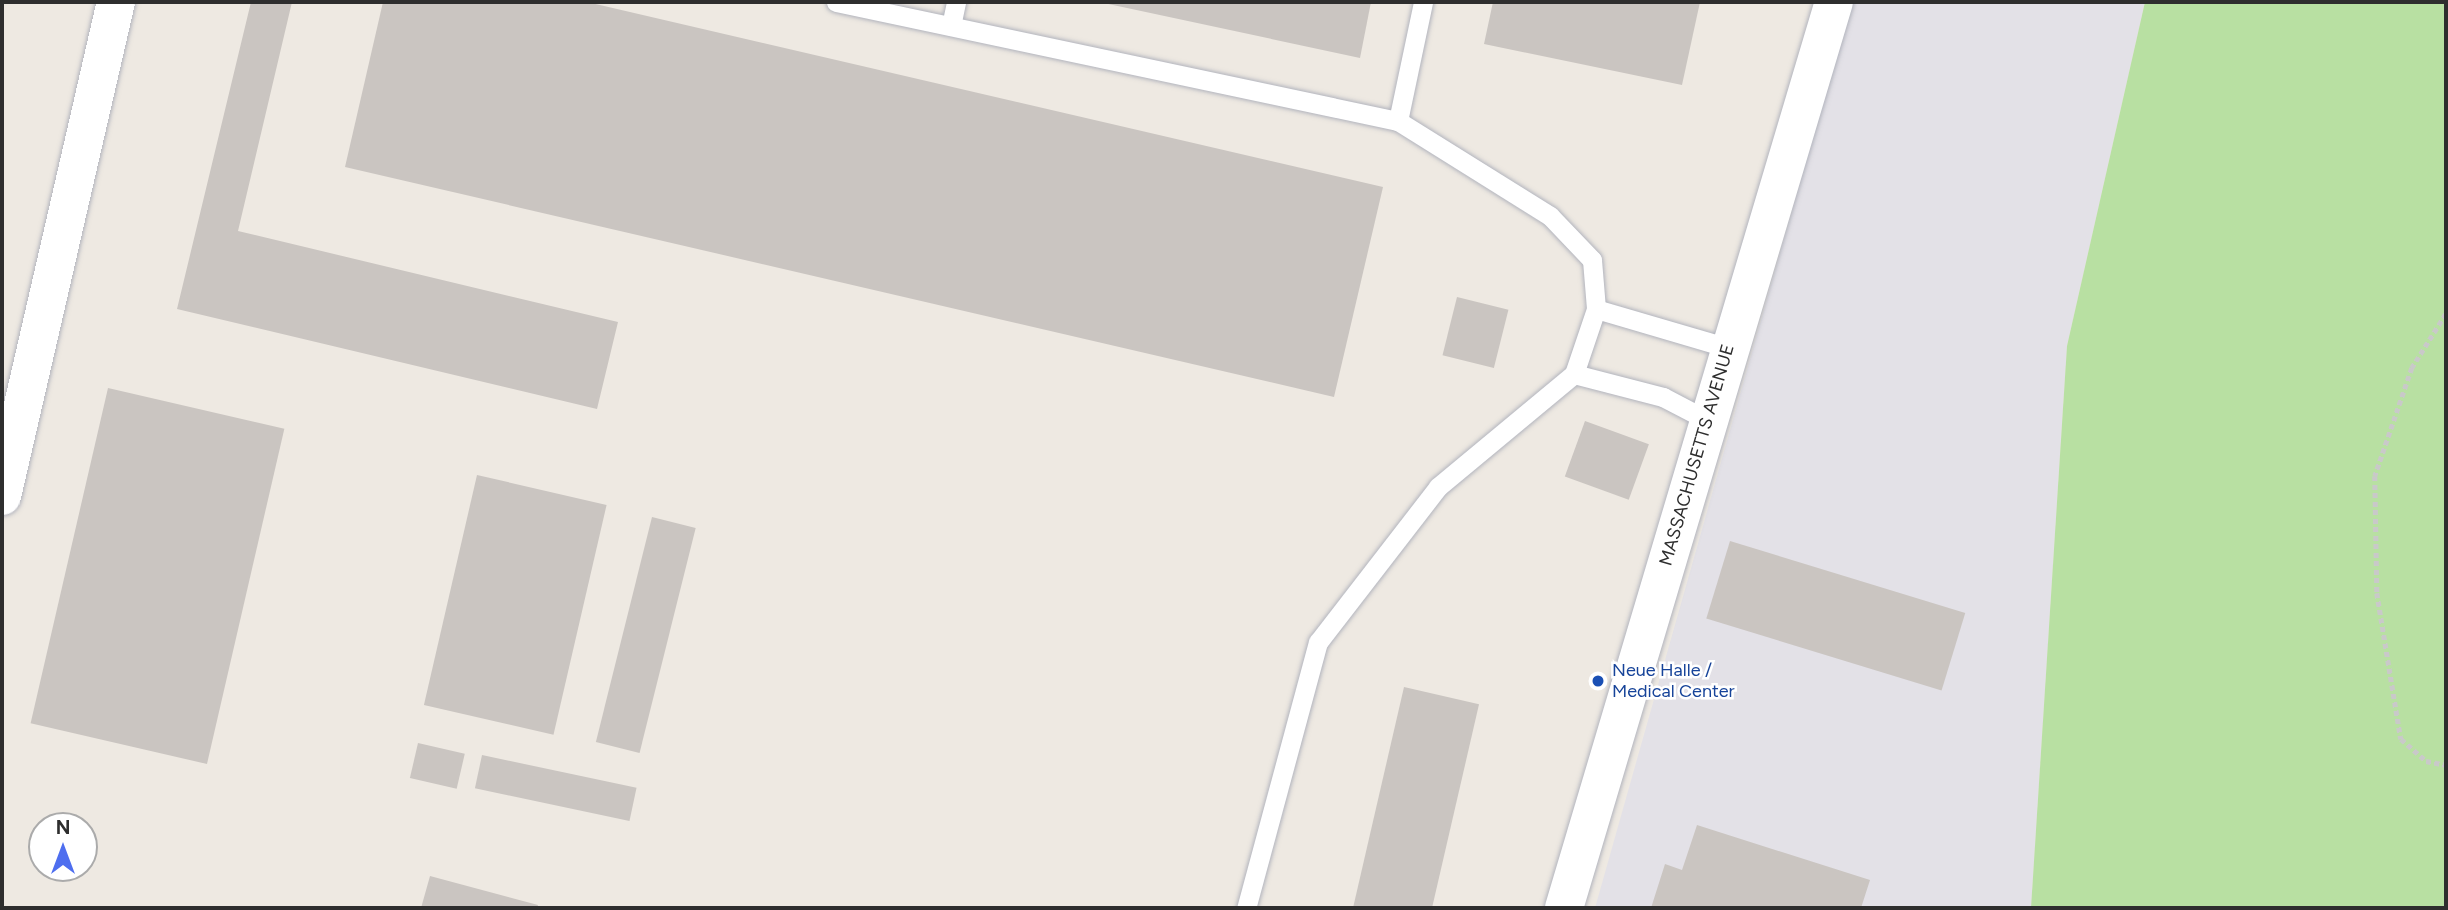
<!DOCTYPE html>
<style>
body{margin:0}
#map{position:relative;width:2448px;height:910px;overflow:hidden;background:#eee9e2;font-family:Figtree,sans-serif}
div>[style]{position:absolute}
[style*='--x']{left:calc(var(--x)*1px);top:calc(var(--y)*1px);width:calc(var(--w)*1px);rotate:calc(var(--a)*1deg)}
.industrial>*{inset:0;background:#e3e1e7}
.green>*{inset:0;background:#b8e0a2}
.building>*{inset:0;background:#cac5c1;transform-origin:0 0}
.path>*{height:4.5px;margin-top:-2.25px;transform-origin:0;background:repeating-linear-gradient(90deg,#c9c9c9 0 5px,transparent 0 8.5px)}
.roads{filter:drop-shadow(0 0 2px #b2b4bd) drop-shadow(0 0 2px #b2b4bd)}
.lane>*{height:19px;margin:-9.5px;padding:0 9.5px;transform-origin:9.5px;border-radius:9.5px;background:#fff}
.street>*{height:38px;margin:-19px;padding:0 19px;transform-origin:19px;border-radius:19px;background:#fff}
.dots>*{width:19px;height:19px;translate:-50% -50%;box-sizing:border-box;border:4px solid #fff;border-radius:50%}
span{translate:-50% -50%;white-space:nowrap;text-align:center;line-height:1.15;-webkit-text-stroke:5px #fff;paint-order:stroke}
.street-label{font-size:18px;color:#2e2e2e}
.transit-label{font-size:18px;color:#164399}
.left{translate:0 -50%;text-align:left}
.frame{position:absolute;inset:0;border:4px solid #2e2e2e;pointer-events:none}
.north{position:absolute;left:28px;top:812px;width:70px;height:70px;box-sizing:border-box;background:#fff;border:2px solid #ababab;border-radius:50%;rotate:0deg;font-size:19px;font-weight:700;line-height:28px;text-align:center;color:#2e2e2e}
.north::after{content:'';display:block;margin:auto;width:24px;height:32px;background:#4e6eef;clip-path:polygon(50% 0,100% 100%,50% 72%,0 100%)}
</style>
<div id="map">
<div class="industrial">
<i style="clip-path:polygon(1851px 2px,2145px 2px,2067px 346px,2031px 908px,1595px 908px)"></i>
</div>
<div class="green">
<i style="clip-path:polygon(2145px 2px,2446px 2px,2446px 908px,2031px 908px,2067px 346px)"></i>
</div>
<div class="building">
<i style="clip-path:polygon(251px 2px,292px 2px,238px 231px,618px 322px,597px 409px,177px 309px)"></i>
<i style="clip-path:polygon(383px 2px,587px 2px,1383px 187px,1334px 397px,345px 167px)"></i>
<i style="clip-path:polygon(1099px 2px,1371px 2px,1360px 58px)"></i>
<i style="clip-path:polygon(1493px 2px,1700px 2px,1682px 85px,1484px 44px)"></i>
<i style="left:1457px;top:297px;width:53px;height:60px;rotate:14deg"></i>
<i style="left:108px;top:388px;width:181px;height:344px;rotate:13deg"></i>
<i style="left:1585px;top:421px;width:68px;height:59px;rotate:20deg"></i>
<i style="left:477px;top:475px;width:133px;height:236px;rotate:13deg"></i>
<i style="left:652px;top:517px;width:45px;height:232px;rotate:14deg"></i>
<i style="left:1730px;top:541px;width:246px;height:81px;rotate:17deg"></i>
<i style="left:1404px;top:687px;width:77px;height:227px;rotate:13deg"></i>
<i style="left:418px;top:743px;width:48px;height:36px;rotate:13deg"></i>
<i style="left:482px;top:755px;width:158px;height:34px;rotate:12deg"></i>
<i style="clip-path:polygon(1697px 825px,1870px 880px,1861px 908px,1651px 908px,1665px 864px,1682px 870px)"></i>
<i style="clip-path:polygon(430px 876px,538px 905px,537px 908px,421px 908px)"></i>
</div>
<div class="path">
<i style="--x:2446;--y:314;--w:64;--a:122.2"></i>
<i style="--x:2412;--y:368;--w:114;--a:108.9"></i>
<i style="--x:2375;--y:476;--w:117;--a:89"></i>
<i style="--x:2377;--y:593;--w:148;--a:80.7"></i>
<i style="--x:2401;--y:739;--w:33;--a:41"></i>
<i style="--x:2426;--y:761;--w:20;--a:11"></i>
</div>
<div class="roads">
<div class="lane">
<i style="--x:836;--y:2;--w:574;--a:11.96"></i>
<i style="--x:1398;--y:121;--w:179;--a:32"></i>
<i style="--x:1550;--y:216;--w:61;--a:46.3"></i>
<i style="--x:1592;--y:260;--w:49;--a:85.3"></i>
<i style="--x:1596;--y:309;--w:69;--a:108.7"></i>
<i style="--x:1574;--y:374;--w:177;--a:140.3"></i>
<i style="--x:1438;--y:487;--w:196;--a:127.7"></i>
<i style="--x:1318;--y:642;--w:276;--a:105.1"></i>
<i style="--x:951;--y:26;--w:25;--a:-78"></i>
<i style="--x:1398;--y:121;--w:122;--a:-78.1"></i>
<i style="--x:1596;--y:309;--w:139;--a:16.3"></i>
<i style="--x:1574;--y:374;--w:92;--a:14.5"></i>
<i style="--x:1663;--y:397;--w:50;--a:27.6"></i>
</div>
<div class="street">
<i style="--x:2;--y:496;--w:507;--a:-77.01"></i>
<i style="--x:1564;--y:908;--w:945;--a:-73.41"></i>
</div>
</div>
<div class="dots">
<i style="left:1598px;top:681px;background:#1a4fb4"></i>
</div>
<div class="street-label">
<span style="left:1697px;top:455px;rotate:-74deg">MASSACHUSETTS AVENUE</span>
</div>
<div class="transit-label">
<span class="left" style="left:1612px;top:681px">Neue Halle /<br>Medical Center</span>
</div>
<div class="frame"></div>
<div class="north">N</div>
</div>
